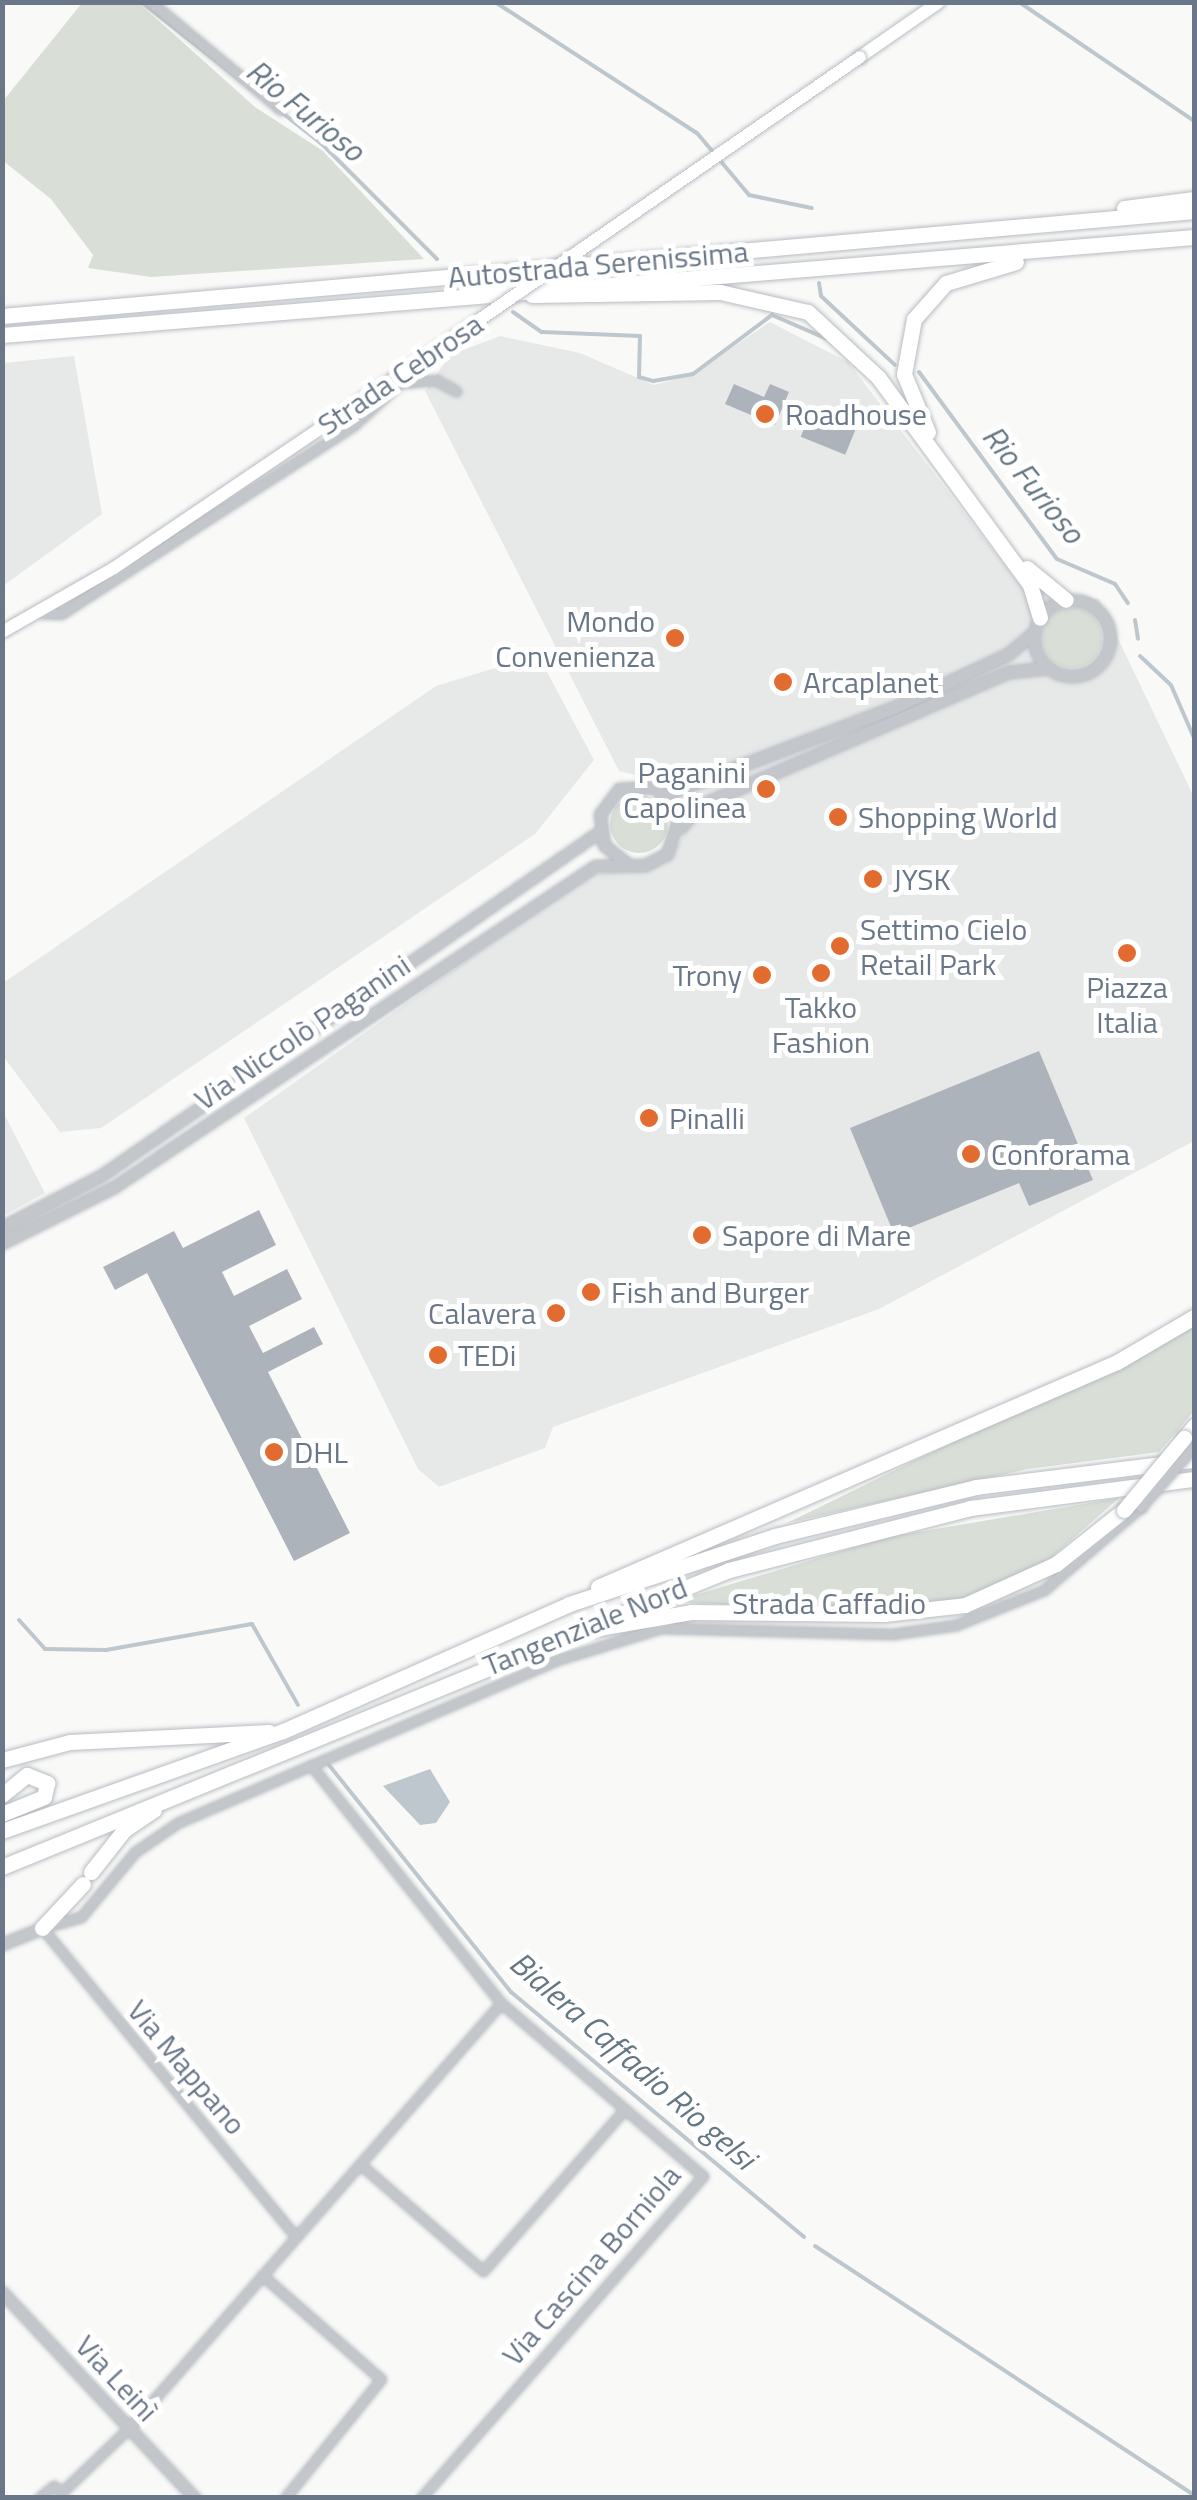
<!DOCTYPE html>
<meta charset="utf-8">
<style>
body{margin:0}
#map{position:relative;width:1197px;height:2500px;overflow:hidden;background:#f9faf8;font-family:"Titillium Web",sans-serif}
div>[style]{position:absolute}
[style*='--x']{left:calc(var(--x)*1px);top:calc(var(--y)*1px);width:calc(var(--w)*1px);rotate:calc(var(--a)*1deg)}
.built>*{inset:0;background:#e7e9e9}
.green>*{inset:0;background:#d9dfd7}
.round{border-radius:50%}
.water>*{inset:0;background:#bec7cd}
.stream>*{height:4px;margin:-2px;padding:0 2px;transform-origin:2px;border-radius:2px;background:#bec7cd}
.building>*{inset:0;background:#acb3ba;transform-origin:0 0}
.roads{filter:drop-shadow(0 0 2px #b8bcc2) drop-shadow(0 0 2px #b8bcc2)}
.minor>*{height:9px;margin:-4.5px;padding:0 4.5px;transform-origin:4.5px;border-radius:4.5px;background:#c3c7cb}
.tertiary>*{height:11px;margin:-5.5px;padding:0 5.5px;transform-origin:5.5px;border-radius:5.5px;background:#c3c7cb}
.tertiary>.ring{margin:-5.5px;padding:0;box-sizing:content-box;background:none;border:11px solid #c3c7cb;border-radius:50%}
.secondary>*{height:12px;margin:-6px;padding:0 6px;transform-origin:6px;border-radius:6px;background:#fff}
.motorway>*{height:15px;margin:-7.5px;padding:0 7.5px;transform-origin:7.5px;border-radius:7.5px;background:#fff}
.bridges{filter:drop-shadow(0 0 2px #b8bcc2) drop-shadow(0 0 2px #b8bcc2)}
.minor-bridge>*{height:9px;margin:-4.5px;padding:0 4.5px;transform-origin:4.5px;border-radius:4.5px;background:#c3c7cb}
.secondary-bridge>*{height:12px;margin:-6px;padding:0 6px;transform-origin:6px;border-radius:6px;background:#fff}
.motorway-bridge>*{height:15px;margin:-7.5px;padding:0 7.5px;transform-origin:7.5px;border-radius:7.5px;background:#fff}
.dots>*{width:28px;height:28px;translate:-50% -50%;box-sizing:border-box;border:5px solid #fff;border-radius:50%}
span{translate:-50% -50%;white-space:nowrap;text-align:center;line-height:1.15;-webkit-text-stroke:10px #fff;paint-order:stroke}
.street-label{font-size:30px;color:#697788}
.poi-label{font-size:30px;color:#697788}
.left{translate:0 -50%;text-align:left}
.right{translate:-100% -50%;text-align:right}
.water-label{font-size:32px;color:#657783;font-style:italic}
.frame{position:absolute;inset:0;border:5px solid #697788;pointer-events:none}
</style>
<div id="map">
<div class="built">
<i style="clip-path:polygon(770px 322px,848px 362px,1020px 585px,1099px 599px,1194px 797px,1194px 1141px,879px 1309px,553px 1427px,545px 1448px,439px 1487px,418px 1469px,244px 1118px,587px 876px,667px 862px,688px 827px,669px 784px,619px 771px,425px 391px,450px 355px,500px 336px,580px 353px,654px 385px,691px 375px)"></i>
<i style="clip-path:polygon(74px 356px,102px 514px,3px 586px,3px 363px)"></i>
<i style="clip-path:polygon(538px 655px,594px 760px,535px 834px,101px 1128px,60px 1132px,3px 1056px,3px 983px,436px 686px)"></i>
<i style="clip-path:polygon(3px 1112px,45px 1193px,3px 1216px,2px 1216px)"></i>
</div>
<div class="green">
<i style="clip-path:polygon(82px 3px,139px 3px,255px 107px,323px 151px,424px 259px,151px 277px,88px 268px,93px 255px,51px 199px,2px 160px,3px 101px)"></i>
<i class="round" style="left:1042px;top:608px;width:60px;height:60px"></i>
<i class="round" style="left:610px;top:795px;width:58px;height:58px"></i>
<i style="clip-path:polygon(1194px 1324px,1194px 1411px,1159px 1452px,1028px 1469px,787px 1523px)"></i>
<i style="clip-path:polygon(1119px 1498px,1045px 1563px,958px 1600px,879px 1611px,672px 1602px,888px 1537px)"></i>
</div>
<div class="water">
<i style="clip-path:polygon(430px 1769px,450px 1802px,436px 1823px,420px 1825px,383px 1786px)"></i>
</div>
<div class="stream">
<i style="--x:141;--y:2;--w:229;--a:38.1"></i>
<i style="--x:321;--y:143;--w:164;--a:45"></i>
<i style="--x:495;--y:2;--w:241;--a:33"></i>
<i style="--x:697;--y:133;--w:81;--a:50"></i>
<i style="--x:749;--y:195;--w:64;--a:11.7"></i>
<i style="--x:1019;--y:2;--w:212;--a:34.2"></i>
<i style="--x:819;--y:283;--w:13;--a:81"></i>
<i style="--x:821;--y:296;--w:101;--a:43"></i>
<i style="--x:474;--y:284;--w:1;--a:45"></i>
<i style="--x:513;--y:312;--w:35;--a:35"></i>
<i style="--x:542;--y:332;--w:98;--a:2.3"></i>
<i style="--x:640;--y:336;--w:41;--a:91.4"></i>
<i style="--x:639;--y:377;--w:15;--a:16"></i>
<i style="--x:653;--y:381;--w:41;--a:-9.9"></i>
<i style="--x:693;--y:374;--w:99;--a:-36.8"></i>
<i style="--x:772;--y:315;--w:58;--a:23.5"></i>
<i style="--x:919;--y:372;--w:232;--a:53.6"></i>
<i style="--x:1057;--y:559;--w:63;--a:23.3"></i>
<i style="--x:1115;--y:584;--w:23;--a:56"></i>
<i style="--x:1135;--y:620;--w:19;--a:81"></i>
<i style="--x:1140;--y:656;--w:42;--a:43.1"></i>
<i style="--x:1171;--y:685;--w:58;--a:66.5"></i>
<i style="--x:19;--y:1620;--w:39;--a:48"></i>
<i style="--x:45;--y:1649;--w:61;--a:0.9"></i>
<i style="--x:106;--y:1650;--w:148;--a:-10.1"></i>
<i style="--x:252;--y:1624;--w:93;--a:60.4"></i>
<i style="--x:329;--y:1765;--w:291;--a:51.3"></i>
<i style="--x:511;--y:1992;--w:382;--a:39.9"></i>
<i style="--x:815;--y:2246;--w:453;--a:33.3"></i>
<i style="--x:2;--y:2497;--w:3;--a:18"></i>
</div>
<div class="building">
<i style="clip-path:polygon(734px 384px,764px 397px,770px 384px,789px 392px,775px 425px,725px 404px)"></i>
<i style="left:812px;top:409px;width:48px;height:30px;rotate:22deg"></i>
<i style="clip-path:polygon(1039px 1051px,1093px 1180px,1029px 1206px,1019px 1183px,894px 1234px,850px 1128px)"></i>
<i style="clip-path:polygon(259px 1210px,276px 1245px,222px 1272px,234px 1296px,287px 1269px,302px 1299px,249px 1326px,263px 1353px,314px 1327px,323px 1344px,268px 1372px,350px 1533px,294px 1561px,147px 1273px,115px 1290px,103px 1267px,174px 1231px,183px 1248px)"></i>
</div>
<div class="roads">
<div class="minor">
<i style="--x:151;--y:2;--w:169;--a:39.7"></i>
<i style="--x:37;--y:613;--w:24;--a:2"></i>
<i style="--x:61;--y:614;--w:349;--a:-32.8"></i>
<i style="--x:354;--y:425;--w:62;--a:-42.4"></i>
<i style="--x:400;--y:383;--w:36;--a:-5"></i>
<i style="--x:436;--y:380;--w:23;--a:29"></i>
<i style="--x:311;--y:1765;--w:305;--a:51.4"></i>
<i style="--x:501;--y:2003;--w:266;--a:40.6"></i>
<i style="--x:703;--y:2176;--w:428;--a:131.2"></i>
<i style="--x:360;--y:2164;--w:163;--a:41"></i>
<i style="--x:483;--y:2271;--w:215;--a:-48.8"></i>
<i style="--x:296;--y:2237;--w:400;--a:-129.4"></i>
<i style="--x:42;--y:1928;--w:41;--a:-15.8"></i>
<i style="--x:81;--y:1917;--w:85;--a:-50.3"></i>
<i style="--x:135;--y:1852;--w:53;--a:-34.3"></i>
<i style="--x:179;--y:1822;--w:411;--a:-23.2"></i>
<i style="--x:557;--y:1660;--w:109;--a:-17.1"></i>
<i style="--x:661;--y:1628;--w:231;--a:1.5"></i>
<i style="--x:892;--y:1634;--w:65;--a:-8"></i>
<i style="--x:956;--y:1625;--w:95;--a:-21.7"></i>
<i style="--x:1044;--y:1590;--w:128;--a:-40.6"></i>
<i style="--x:262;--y:2275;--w:158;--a:41.2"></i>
<i style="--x:381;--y:2379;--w:153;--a:128.9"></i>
<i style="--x:39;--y:2498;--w:19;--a:-39"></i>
<i style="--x:54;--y:2486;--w:10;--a:37"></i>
<i style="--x:62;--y:2492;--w:93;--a:-43.7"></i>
<i style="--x:129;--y:2428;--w:565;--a:-48.8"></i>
</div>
<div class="tertiary">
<i class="ring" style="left:1034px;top:600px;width:65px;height:65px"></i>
<i style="--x:666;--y:794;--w:245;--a:-20.8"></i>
<i style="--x:895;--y:707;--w:125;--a:-25.1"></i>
<i style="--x:1008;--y:654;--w:34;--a:-40"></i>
<i style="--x:680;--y:828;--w:29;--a:-49"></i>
<i style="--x:699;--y:806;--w:67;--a:-23.9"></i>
<i style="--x:760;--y:779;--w:271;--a:-23.3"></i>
<i style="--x:1009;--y:672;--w:38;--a:-6"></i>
<i style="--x:2;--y:1227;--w:113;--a:-27.5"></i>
<i style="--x:102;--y:1175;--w:604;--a:-34.61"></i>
<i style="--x:2;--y:1243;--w:125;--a:-26.6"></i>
<i style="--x:114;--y:1187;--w:578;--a:-33.72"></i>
<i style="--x:595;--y:866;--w:50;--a:-1.1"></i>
<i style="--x:645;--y:865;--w:25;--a:-27"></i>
<i style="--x:667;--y:854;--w:39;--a:-72"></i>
<i style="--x:679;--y:817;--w:38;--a:-129"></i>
<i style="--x:655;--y:787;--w:36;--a:177"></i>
<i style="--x:619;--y:789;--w:31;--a:127"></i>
<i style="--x:600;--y:814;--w:31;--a:83"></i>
<i style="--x:604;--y:845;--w:28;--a:39"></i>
<i style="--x:2;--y:1944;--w:43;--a:-21.8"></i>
<i style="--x:2;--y:2292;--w:282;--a:46.9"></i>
</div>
<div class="secondary">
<i style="--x:860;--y:57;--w:96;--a:-34.8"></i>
<i style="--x:2;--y:632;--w:129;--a:-29.7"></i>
<i style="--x:114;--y:568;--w:343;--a:-34.1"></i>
</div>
<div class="motorway">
<i style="--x:1124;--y:208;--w:71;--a:-7.3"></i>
<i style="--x:532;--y:295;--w:188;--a:-0.9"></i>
<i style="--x:720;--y:292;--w:90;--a:12.8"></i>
<i style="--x:808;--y:312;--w:96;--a:42.9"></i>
<i style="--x:878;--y:377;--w:258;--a:53.8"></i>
<i style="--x:1030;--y:585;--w:34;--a:73"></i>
<i style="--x:2;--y:316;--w:1197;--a:-5.03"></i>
<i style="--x:2;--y:335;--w:1196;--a:-4.7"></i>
<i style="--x:928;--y:432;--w:63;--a:-112.5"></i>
<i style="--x:904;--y:374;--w:56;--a:-79.7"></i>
<i style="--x:914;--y:319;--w:48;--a:-48.4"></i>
<i style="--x:946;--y:283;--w:73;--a:-16.7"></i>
<i style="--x:1027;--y:568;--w:50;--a:39.4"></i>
<i style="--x:1184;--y:1438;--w:16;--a:-50"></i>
<i style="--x:598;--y:1587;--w:566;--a:-23.44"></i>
<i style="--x:1117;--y:1362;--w:89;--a:-30.3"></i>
<i style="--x:593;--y:1629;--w:99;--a:-9.8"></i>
<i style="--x:691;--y:1612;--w:193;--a:0.6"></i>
<i style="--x:884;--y:1614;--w:81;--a:-6.3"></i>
<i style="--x:965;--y:1605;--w:100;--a:-24.3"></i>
<i style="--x:1056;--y:1564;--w:87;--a:-38.5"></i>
<i style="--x:2;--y:1760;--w:70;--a:-14.8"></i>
<i style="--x:70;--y:1742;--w:199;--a:-2.9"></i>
<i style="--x:2;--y:1795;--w:32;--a:-39"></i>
<i style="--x:27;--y:1775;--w:22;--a:22"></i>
<i style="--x:47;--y:1783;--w:14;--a:102"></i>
<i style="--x:44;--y:1797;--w:45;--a:158"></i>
<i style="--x:2;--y:1831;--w:298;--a:-19.6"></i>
<i style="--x:283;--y:1731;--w:313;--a:-23.9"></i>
<i style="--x:569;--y:1604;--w:217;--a:-18.3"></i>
<i style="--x:775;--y:1536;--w:207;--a:-13.7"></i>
<i style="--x:976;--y:1487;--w:220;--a:-7.1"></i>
<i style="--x:2;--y:1867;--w:785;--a:-22.22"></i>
<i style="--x:729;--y:1570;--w:249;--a:-14.4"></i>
<i style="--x:970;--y:1508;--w:226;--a:-7.4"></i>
<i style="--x:91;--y:1872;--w:53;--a:-51.8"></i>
<i style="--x:124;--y:1830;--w:36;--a:-34"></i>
<i style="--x:42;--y:1928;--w:60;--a:-47"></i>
</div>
</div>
<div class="bridges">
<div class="minor-bridge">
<i style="--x:1141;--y:1507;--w:80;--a:-48.5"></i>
</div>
<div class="secondary-bridge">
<i style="--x:398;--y:376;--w:561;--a:-34.62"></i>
</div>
<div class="motorway-bridge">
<i style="--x:1124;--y:1510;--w:94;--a:-50.2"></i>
</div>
</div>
<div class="dots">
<i style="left:765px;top:414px;background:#e26c2f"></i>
<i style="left:675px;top:638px;background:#e26c2f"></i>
<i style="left:783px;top:682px;background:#e26c2f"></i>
<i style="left:766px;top:789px;background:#e26c2f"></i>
<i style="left:838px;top:817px;background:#e26c2f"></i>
<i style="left:873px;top:879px;background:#e26c2f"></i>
<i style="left:840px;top:946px;background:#e26c2f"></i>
<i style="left:1127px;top:953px;background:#e26c2f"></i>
<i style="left:821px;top:973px;background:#e26c2f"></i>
<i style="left:762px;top:975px;background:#e26c2f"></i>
<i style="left:649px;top:1118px;background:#e26c2f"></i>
<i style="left:971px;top:1154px;background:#e26c2f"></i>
<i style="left:702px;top:1235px;background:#e26c2f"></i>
<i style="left:591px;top:1292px;background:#e26c2f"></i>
<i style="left:556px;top:1313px;background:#e26c2f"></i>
<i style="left:438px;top:1355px;background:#e26c2f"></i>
<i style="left:274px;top:1452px;background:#e26c2f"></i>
</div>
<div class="street-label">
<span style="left:598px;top:264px;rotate:-5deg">Autostrada Serenissima</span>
<span style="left:400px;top:374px;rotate:-34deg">Strada Cebrosa</span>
<span style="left:302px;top:1032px;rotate:-34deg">Via Niccolò Paganini</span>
<span style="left:829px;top:1603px">Strada Caffadio</span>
<span style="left:585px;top:1626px;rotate:-22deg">Tangenziale Nord</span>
<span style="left:187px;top:2067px;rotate:50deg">Via Mappano</span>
<span style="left:591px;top:2265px;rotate:-49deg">Via Cascina Borniola</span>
<span style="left:117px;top:2378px;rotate:47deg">Via Leinì</span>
</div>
<div class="poi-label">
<span class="left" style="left:785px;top:414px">Roadhouse</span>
<span class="right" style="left:655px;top:638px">Mondo<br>Convenienza</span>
<span class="left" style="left:803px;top:682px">Arcaplanet</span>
<span class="right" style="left:746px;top:789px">Paganini<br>Capolinea</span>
<span class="left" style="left:858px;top:817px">Shopping World</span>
<span class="left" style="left:893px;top:879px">JYSK</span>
<span class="left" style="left:860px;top:946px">Settimo Cielo<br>Retail Park</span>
<span class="right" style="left:742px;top:975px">Trony</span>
<span style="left:1127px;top:1004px">Piazza<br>Italia</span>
<span style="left:821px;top:1024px">Takko<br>Fashion</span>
<span class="left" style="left:669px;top:1118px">Pinalli</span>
<span class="left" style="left:991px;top:1154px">Conforama</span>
<span class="left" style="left:722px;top:1235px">Sapore di Mare</span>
<span class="left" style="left:611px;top:1292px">Fish and Burger</span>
<span class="right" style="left:536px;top:1313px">Calavera</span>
<span class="left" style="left:458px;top:1355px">TEDi</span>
<span class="left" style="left:294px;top:1452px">DHL</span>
</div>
<div class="water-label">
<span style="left:306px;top:110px;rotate:39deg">Rio Furioso</span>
<span style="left:1034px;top:484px;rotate:51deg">Rio Furioso</span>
<span style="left:633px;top:2060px;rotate:41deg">Bialera Caffadio Rio gelsi</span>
</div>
<div class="frame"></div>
</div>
